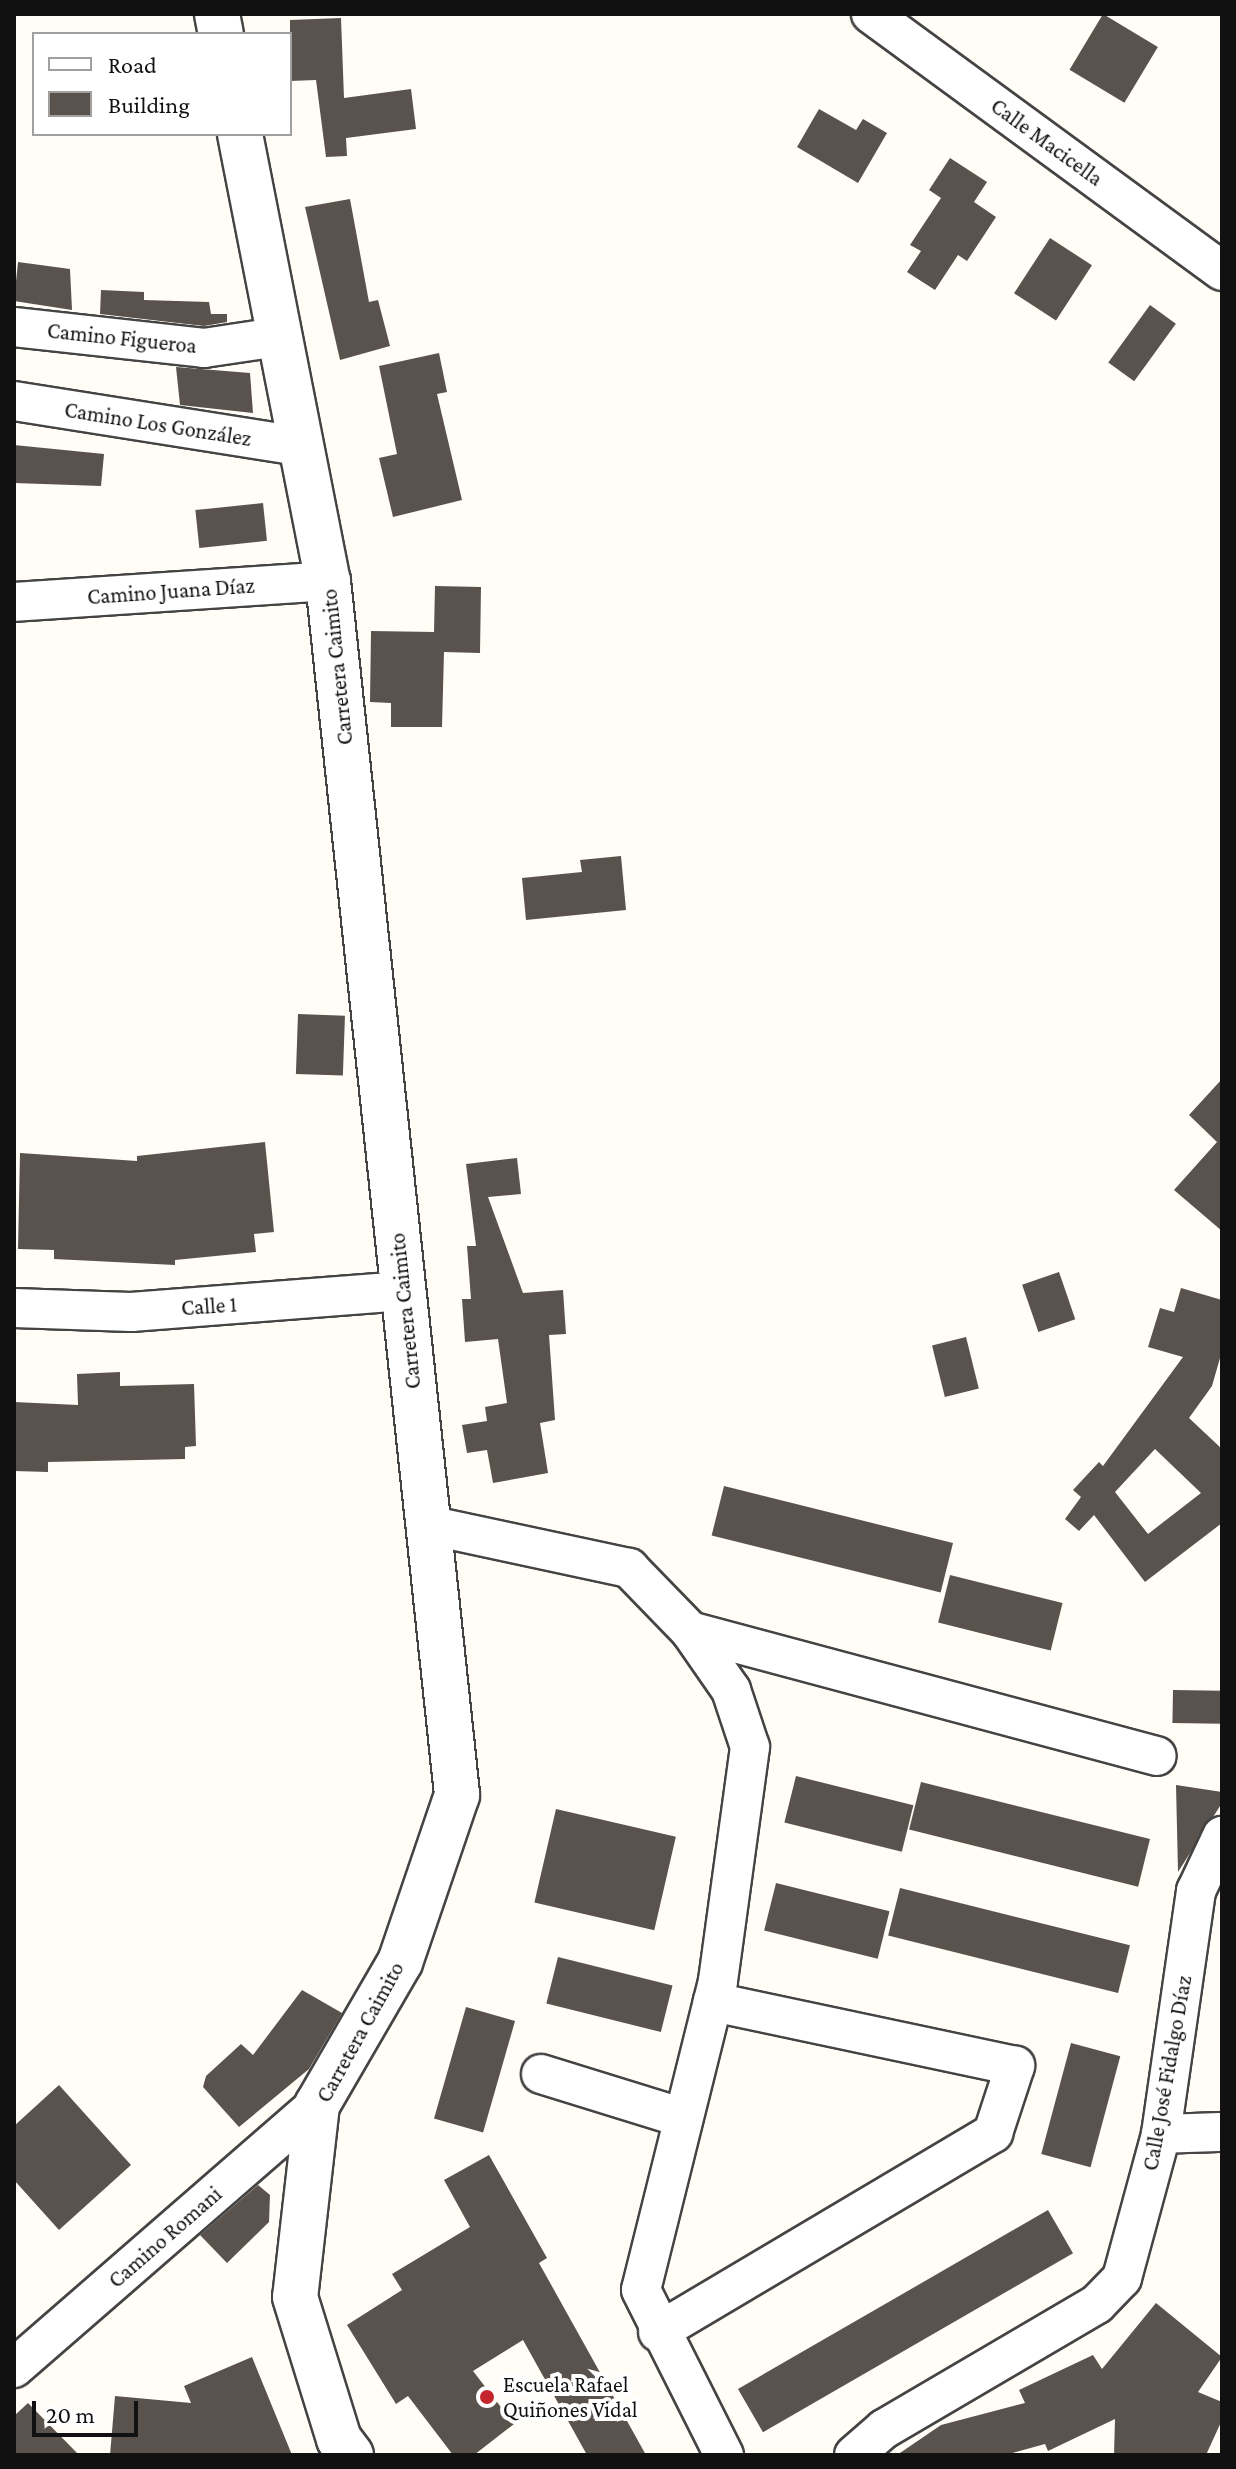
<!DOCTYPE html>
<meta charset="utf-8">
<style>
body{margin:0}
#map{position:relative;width:1236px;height:2469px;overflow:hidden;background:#fffdf5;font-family:"Crimson Pro",serif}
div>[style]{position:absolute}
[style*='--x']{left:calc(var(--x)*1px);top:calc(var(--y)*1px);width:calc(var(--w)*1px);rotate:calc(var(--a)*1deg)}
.building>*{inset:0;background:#5a524d;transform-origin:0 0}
.roads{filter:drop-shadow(2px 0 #444) drop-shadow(-2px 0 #444) drop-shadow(0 2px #444) drop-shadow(0 -2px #444)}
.minor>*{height:38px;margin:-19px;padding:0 19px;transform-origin:19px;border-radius:19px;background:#fff}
.tertiary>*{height:44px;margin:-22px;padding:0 22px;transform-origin:22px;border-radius:22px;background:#fff}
.dots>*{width:22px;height:22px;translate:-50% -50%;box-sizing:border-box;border:4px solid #fff;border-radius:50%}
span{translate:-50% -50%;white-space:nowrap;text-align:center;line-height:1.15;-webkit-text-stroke:8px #fff;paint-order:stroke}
.street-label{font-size:22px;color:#111}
.poi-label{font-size:22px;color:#111}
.left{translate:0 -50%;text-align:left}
.frame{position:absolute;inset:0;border:16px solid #111;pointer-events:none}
.legend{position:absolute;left:32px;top:32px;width:260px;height:104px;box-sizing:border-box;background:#fff;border:2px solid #a0a0a0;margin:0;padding:10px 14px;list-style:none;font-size:24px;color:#111}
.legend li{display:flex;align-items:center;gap:16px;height:40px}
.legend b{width:40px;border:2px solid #a0a0a0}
.scale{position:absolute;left:32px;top:2401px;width:106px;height:36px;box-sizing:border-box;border:4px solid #111;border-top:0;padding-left:10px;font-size:24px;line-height:28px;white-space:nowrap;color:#111;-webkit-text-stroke:6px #fff;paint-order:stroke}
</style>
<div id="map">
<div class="building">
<div style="left:1103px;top:14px;width:64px;height:65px;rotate:31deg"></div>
<div style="clip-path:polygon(341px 18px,344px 98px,411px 89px,416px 129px,346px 138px,347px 156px,326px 157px,316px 80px,290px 81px,290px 20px)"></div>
<div style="clip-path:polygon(819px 109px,856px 130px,863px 119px,887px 133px,858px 183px,797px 147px)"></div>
<div style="clip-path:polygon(950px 158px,987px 182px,974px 202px,996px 217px,967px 261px,958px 255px,935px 290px,907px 272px,921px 251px,910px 245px,941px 198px,929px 190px)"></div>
<div style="clip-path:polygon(350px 199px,369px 302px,378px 300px,390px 346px,340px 360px,305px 207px)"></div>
<div style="left:1050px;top:238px;width:50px;height:66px;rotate:33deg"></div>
<div style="clip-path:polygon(18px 262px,70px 269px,72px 310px,14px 301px)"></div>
<div style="clip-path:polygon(101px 290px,144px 292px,144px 300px,209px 302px,211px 314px,227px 314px,227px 322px,204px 326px,100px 314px)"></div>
<div style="left:1150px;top:305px;width:32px;height:71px;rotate:36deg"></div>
<div style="clip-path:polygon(439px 353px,447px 392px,437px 394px,462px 500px,393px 517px,379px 458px,397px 454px,379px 366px)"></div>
<div style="clip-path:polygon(176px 367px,250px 373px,253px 413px,180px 405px)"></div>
<div style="clip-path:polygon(14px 445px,104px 454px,101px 486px,14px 483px)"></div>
<div style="left:263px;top:503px;width:38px;height:68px;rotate:84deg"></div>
<div style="clip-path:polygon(435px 586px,481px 587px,480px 653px,444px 652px,442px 727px,391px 727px,391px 703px,370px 702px,371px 631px,434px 632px)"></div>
<div style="clip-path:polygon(621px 856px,626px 910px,526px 920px,522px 878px,582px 872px,580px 860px)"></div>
<div style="left:298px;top:1014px;width:47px;height:60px;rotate:2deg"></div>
<div style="clip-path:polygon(1222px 1079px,1222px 1231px,1174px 1190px,1217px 1142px,1189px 1115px)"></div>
<div style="clip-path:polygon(265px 1142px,274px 1232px,254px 1234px,256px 1252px,175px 1260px,175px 1265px,54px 1259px,54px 1250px,18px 1249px,20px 1153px,137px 1161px,137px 1156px)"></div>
<div style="clip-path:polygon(517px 1158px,521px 1194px,488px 1197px,523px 1293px,563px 1290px,566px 1334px,549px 1335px,555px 1420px,540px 1423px,548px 1473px,493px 1483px,487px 1450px,467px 1453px,462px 1425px,487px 1421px,485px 1407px,507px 1403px,498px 1339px,465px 1342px,462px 1299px,471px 1299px,467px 1246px,476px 1246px,466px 1164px)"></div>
<div style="left:1059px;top:1272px;width:50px;height:39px;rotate:71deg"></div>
<div style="clip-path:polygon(evenodd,1181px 1288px,1222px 1300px,1222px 1351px,1212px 1386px,1189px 1418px,1222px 1449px,1222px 1523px,1145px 1582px,1094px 1515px,1079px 1531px,1065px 1519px,1081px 1497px,1073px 1490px,1099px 1462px,1103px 1466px,1183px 1357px,1148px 1347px,1160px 1308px,1174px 1312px,1181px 1288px,1155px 1449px,1201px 1493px,1148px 1534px,1115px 1492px,1155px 1449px)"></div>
<div style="left:966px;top:1337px;width:53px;height:35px;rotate:76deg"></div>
<div style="clip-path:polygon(120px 1372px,120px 1386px,194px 1384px,196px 1446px,185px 1447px,185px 1459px,48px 1462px,48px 1472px,14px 1471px,14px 1402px,78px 1405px,77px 1374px)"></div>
<div style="left:724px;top:1486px;width:236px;height:51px;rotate:14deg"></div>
<div style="left:950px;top:1575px;width:116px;height:49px;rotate:14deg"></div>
<div style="left:1173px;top:1690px;width:49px;height:33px;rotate:1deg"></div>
<div style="left:796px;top:1776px;width:121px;height:48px;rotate:14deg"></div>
<div style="left:921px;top:1782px;width:236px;height:49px;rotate:14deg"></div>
<div style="clip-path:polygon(1176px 1785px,1222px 1792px,1222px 1803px,1178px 1872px)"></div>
<div style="left:556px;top:1809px;width:123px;height:96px;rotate:13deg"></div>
<div style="left:776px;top:1883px;width:117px;height:49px;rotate:14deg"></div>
<div style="left:900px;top:1888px;width:237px;height:49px;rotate:14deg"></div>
<div style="left:558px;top:1957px;width:118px;height:48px;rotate:14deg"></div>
<div style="clip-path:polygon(302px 1990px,342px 2013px,309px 2069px,239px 2127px,203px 2087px,206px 2076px,241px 2044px,253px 2055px)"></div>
<div style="left:466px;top:2007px;width:51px;height:116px;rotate:16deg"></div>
<div style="left:1071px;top:2043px;width:51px;height:115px;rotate:15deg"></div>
<div style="clip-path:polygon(59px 2085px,131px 2165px,59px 2230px,14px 2180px,14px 2126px)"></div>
<div style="clip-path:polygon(489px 2155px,547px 2258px,539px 2263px,646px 2455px,587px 2455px,523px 2340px,473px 2371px,514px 2424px,474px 2455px,453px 2455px,408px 2396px,396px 2404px,347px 2325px,402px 2290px,392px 2274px,470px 2227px,444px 2180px)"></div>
<div style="clip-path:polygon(258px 2185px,270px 2195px,269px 2222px,227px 2263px,200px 2235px)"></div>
<div style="left:1048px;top:2210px;width:50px;height:358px;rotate:60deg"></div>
<div style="clip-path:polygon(1156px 2303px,1222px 2357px,1198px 2392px,1222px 2402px,1222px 2420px,1206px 2455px,1114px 2455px,1115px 2419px,1048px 2451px,1045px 2444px,1005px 2455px,897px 2455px,941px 2425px,1025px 2403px,1019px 2390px,1093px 2355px,1102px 2369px)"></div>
<div style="clip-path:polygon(252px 2357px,292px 2455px,110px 2455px,115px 2396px,191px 2403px,184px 2386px)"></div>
<div style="clip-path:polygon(28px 2403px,79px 2455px,14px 2455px,14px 2416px)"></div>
</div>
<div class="roads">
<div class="minor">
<div style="--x:871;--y:14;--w:435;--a:36.2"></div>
<div style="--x:14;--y:327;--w:191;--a:6.3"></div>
<div style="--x:204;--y:348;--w:75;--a:-8.5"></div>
<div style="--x:14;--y:401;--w:293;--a:9"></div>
<div style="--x:14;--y:602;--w:315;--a:-3.8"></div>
<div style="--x:14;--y:1308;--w:117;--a:2"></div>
<div style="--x:131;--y:1312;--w:273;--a:-4.4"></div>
<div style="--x:428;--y:1525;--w:206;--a:12.1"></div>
<div style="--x:629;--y:1568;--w:88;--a:45.9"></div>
<div style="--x:690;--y:1631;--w:483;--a:15"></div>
<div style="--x:690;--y:1631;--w:72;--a:55.2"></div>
<div style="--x:731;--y:1690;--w:60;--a:71.6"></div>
<div style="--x:750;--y:1747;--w:236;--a:97.8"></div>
<div style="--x:718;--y:1981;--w:318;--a:104"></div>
<div style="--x:641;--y:2290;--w:185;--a:63.3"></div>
<div style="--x:541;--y:2074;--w:149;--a:17.2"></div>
<div style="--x:1161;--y:2134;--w:61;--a:-1.9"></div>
<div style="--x:658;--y:2332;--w:390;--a:-30.7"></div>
<div style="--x:993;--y:2133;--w:71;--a:-71.8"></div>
<div style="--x:1015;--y:2066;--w:309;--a:-168"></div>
<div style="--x:14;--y:2368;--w:401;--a:-41"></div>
<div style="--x:854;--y:2455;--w:40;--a:-41"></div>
<div style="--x:884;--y:2429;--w:247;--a:-30.4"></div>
<div style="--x:1097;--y:2304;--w:36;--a:-46"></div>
<div style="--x:1122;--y:2278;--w:149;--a:-74.8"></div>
<div style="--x:1161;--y:2134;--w:246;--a:-81.8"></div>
<div style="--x:1196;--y:1891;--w:61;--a:-64.7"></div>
</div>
<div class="tertiary">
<div style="--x:217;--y:14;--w:20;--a:79"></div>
<div style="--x:240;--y:134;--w:456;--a:78.9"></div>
<div style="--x:328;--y:581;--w:1221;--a:83.93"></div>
<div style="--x:457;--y:1795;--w:176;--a:108.8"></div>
<div style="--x:400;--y:1962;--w:165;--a:120.1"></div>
<div style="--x:317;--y:2105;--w:193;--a:96.5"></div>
<div style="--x:295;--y:2297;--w:149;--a:72.8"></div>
<div style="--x:339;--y:2439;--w:20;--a:53"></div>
</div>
</div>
<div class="dots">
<div style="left:487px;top:2397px;background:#c4262e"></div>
</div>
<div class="street-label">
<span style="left:1047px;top:142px;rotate:36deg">Calle Macicella</span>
<span style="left:122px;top:338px;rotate:6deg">Camino Figueroa</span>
<span style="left:158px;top:424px;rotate:9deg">Camino Los González</span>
<span style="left:171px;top:591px;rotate:-4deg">Camino Juana Díaz</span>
<span style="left:337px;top:667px;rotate:-96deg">Carretera Caimito</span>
<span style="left:209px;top:1306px;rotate:-4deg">Calle 1</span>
<span style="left:405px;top:1311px;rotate:-96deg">Carretera Caimito</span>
<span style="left:360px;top:2032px;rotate:-61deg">Carretera Caimito</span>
<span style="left:1167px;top:2073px;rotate:-80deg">Calle José Fidalgo Díaz</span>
<span style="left:165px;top:2237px;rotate:-41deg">Camino Romani</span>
</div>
<div class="poi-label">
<span class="left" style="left:503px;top:2397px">Escuela Rafael<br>Quiñones Vidal</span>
</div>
<div class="frame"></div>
<ul class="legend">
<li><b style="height:10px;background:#fff"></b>Road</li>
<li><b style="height:22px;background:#5a524d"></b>Building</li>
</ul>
<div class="scale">20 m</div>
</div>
